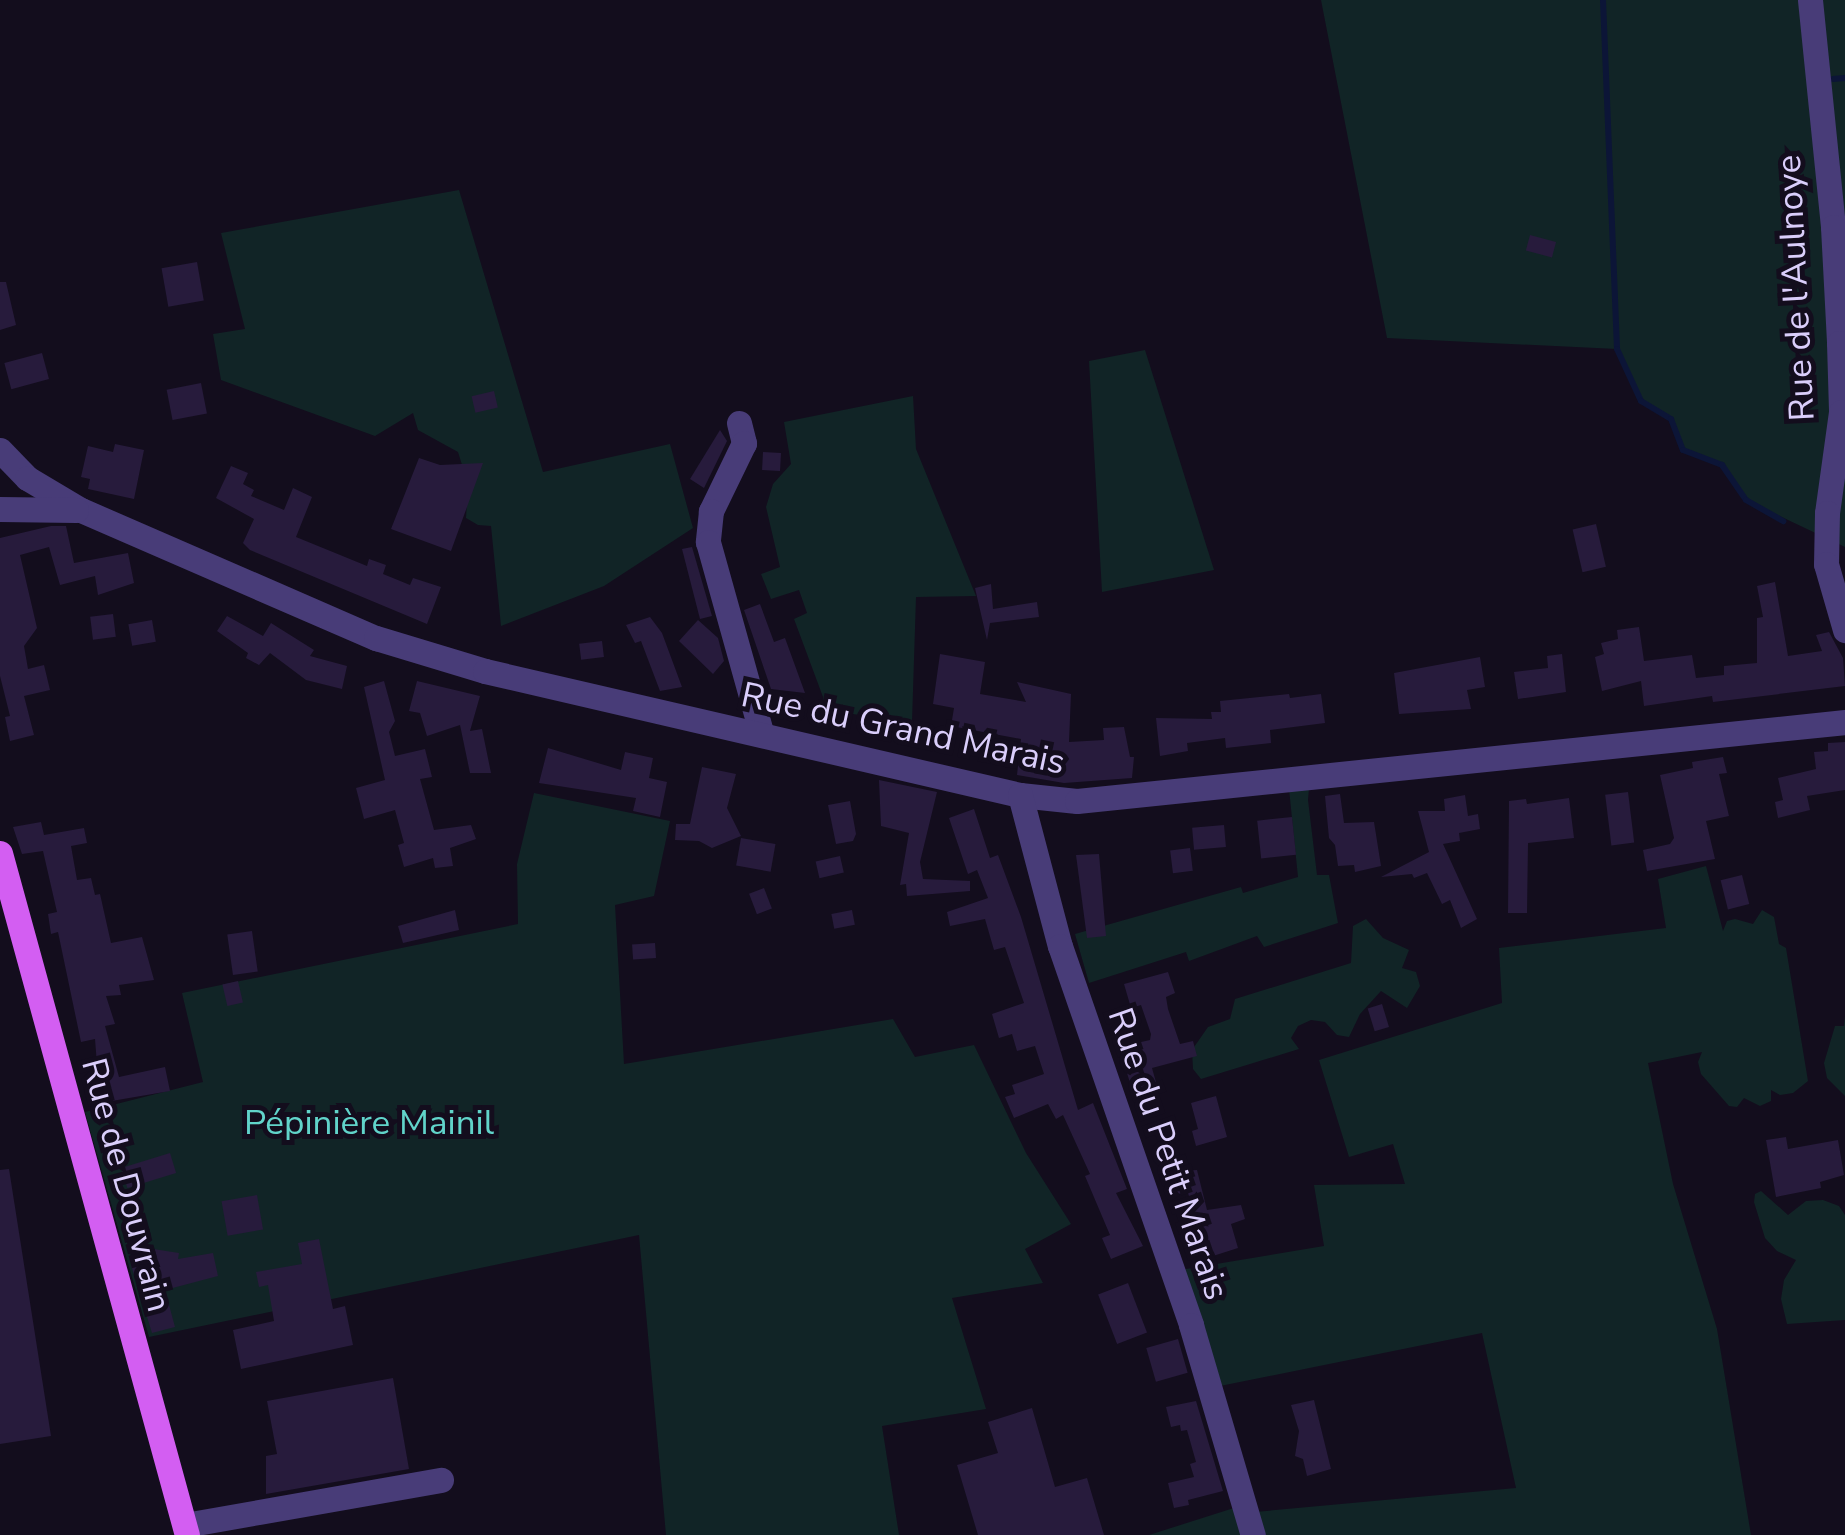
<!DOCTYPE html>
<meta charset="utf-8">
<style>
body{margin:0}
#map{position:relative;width:1845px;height:1535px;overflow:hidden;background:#130d1d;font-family:"Nunito Sans",sans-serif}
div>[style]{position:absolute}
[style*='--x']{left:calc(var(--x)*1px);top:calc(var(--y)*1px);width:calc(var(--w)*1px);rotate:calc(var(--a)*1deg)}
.green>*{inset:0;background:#112426}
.stream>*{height:6px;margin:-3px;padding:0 3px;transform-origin:3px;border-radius:3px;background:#0c1537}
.building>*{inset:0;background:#271b3c;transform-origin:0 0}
.minor>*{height:25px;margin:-12.5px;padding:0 12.5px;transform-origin:12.5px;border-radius:12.5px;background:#483c78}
.major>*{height:25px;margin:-12.5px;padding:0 12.5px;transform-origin:12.5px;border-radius:12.5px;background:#d35ef2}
span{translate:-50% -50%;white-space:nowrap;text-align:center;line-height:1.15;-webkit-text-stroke:10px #130d1d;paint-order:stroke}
.street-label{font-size:35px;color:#dacefb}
.park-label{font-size:35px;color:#61d4ca}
</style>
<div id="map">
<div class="green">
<div style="clip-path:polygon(1321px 0,1845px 0,1845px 547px,1746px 500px,1722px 465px,1683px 450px,1671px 419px,1641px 401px,1617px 349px,1387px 338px)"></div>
<div style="clip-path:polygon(459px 190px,543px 472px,670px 444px,693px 528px,604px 586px,501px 626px,491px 526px,478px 525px,466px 518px,468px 484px,458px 452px,418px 430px,413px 413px,375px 436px,221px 380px,213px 334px,245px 329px,221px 233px)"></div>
<div style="clip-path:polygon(1145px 350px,1214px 570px,1102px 592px,1089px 361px)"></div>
<div style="clip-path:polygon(913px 396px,916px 449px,976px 596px,916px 597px,912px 722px,823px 710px,823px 697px,794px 619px,807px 613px,799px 590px,771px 599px,761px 574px,780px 567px,766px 507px,773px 484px,791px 464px,784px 422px)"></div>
<div style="clip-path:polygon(1310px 777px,1308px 800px,1317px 875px,1329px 875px,1338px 923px,1264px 947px,1257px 936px,1189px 961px,1186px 952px,1089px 983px,1075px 934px,1241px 887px,1243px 893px,1298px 877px,1288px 779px)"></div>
<div style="clip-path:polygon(534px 793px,670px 821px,654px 896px,615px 905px,624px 1064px,893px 1019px,915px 1057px,974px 1045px,1026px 1153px,1071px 1224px,1025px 1249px,1043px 1283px,952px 1298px,986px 1409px,882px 1426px,899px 1535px,666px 1535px,639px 1235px,149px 1337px,85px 1112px,203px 1082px,182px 993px,518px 924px,517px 864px)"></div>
<div style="clip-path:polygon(1706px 866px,1723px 931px,1727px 921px,1735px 919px,1753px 924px,1762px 910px,1774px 917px,1779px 944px,1786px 948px,1808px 1081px,1793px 1093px,1780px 1095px,1771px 1090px,1771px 1101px,1760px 1106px,1744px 1098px,1737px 1107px,1729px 1106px,1701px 1074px,1698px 1062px,1702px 1052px,1648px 1063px,1673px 1184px,1717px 1329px,1751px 1535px,1261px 1535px,1255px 1512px,1516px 1488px,1482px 1333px,1220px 1386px,1180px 1270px,1324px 1246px,1314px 1185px,1405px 1184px,1393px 1144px,1349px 1157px,1319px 1060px,1502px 1003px,1499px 948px,1666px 928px,1658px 879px)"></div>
<div style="clip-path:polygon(1366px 919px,1383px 938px,1409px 950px,1402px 968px,1416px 972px,1420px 986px,1407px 1008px,1381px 991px,1360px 1014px,1349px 1037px,1337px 1035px,1325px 1022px,1311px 1020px,1298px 1026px,1291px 1038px,1299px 1049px,1201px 1079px,1193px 1069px,1192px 1050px,1208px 1027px,1230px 1019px,1235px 999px,1351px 963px,1353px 926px)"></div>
<div style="clip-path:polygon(1845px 1016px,1845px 1096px,1827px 1078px,1824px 1063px,1835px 1026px,1844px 1026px)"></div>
<div style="clip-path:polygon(1761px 1191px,1788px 1215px,1806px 1201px,1823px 1200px,1839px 1206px,1845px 1215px,1845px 1320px,1787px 1324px,1781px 1299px,1784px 1280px,1796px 1260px,1777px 1251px,1765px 1238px,1754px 1202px,1755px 1194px)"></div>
<div style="clip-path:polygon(1237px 1507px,1245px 1535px,1149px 1535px)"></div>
</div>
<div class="stream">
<div style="--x:1603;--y:0;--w:349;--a:87.7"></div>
<div style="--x:1617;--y:349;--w:57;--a:65.2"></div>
<div style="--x:1641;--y:401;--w:35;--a:31"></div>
<div style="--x:1671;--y:419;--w:33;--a:69"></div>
<div style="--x:1683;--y:450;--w:42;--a:21"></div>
<div style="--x:1722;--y:465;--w:42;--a:55.6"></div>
<div style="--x:1746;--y:500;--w:43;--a:29.6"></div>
<div style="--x:1833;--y:79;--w:12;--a:-5"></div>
</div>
<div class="building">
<div style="left:1530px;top:235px;width:27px;height:16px;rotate:15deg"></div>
<div style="left:197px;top:262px;width:39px;height:36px;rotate:80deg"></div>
<div style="clip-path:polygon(0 282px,6px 282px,16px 325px,0 330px)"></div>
<div style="left:42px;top:353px;width:27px;height:39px;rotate:75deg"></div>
<div style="left:201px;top:383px;width:31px;height:35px;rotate:79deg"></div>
<div style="left:494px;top:391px;width:17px;height:23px;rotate:77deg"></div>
<div style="clip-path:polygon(720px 430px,727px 441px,704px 488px,690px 479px)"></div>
<div style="clip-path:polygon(115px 444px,144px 450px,134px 499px,88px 489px,90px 479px,81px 477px,88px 446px,113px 452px)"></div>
<div style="left:763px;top:452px;width:18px;height:18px;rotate:3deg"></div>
<div style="clip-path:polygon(419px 458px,440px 465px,483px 463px,451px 551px,391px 529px)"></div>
<div style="clip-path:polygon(231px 466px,248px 473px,243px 484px,254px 490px,251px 496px,284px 510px,293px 488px,312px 497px,296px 537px,367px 566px,369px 559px,386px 565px,383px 574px,410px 585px,413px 578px,441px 587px,427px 624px,250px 550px,243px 543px,254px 519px,216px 498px)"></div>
<div style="left:1596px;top:524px;width:44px;height:24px;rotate:77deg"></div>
<div style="clip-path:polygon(51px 526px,66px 526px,74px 563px,128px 553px,134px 583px,98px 595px,95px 576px,60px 585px,49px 547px,20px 555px,37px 628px,24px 646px,28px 669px,44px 665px,50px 690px,24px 696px,34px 735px,10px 741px,5px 717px,10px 716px,0 676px,0 538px)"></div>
<div style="clip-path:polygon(692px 547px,712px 616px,700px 619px,682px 549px)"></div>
<div style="clip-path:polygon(1775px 582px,1788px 656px,1822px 651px,1816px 635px,1829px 632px,1843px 658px,1845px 686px,1713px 702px,1712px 696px,1644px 706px,1641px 681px,1602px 691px,1595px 657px,1604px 654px,1601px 643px,1618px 639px,1617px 630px,1639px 627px,1644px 661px,1692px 655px,1696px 678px,1724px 675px,1724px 666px,1757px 663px,1757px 618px,1763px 617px,1757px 586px)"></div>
<div style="clip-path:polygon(991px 584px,993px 609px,1037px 602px,1039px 617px,990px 623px,987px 640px,975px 588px)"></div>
<div style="clip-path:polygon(760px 604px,774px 642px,785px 638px,805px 693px,771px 689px,744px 610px)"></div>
<div style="left:113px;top:614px;width:23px;height:23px;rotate:83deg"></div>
<div style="clip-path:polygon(227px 616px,263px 636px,271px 623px,314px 650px,310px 656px,347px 666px,342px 689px,306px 680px,270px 653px,259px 665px,246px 658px,248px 653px,217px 631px)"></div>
<div style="clip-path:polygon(650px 617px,662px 633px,682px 687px,660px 691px,641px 641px,635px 643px,626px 625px)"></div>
<div style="left:152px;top:620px;width:22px;height:24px;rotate:80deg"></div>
<div style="clip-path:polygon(698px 620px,718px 638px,724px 661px,713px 674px,679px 641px)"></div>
<div style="left:602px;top:641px;width:16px;height:23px;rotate:83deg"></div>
<div style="clip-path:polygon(940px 654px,985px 662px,980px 694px,1026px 702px,1017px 682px,1071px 694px,1069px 742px,1104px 740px,1103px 728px,1124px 727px,1130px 757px,1134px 757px,1132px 778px,1064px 783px,1017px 775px,1021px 739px,951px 726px,954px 708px,933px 704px)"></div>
<div style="clip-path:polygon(1562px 654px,1566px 692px,1518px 699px,1514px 672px,1548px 668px,1547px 656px)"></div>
<div style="clip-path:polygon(1480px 657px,1485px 687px,1467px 690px,1471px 709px,1399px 714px,1394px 673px)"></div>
<div style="clip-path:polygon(384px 681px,395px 721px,389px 732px,395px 756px,425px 749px,432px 777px,420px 779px,434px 830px,471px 825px,476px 839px,450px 848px,453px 866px,435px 868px,433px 858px,404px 867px,398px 845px,404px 843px,395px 810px,364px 819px,356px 788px,385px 780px,364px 687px)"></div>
<div style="clip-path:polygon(417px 681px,480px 696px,470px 731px,482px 729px,491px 773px,470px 773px,460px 725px,427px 736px,420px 713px,409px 711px)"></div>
<div style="clip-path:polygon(1289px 694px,1290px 698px,1321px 694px,1325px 723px,1270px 730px,1271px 743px,1226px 748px,1225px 738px,1187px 743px,1188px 751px,1160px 756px,1156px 718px,1212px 719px,1211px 712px,1221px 712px,1220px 701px)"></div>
<div style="clip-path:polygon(1845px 742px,1845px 790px,1807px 796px,1810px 810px,1778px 818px,1775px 802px,1783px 800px,1778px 778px,1816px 769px,1814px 752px,1828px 751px,1828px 743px)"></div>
<div style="clip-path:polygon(548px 748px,621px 770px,625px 752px,653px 758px,649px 778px,667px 782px,660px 817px,633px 811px,636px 798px,539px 783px)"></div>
<div style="clip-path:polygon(1723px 757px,1727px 773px,1719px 774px,1729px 816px,1706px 821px,1715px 859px,1647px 871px,1643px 850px,1670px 844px,1674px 838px,1660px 775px,1693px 768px,1692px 762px)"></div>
<div style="clip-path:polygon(702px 767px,736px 774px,727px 808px,741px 836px,712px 848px,699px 841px,675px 840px,676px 824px,690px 824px)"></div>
<div style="clip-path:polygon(879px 780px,937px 792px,920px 862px,923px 879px,970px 881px,970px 891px,907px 896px,906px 884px,900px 885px,909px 833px,881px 826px)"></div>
<div style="left:1628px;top:792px;width:51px;height:23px;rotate:83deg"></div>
<div style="clip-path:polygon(1340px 794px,1344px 823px,1374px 822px,1381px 866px,1355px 872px,1354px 865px,1338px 866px,1335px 845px,1329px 838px,1325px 796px)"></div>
<div style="clip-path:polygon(1465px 795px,1468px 816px,1478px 814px,1480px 829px,1459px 833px,1460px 841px,1443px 844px,1477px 919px,1461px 928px,1450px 900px,1442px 904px,1427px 873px,1414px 878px,1412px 874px,1381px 877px,1429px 852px,1418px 811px,1445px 811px,1444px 799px)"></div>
<div style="clip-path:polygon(1569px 798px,1574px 838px,1528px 843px,1527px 913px,1508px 913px,1509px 801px,1526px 799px,1527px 804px)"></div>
<div style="clip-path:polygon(850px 801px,856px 834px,853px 841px,836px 844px,828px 805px)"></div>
<div style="clip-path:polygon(974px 809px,990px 858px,998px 855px,1021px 917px,1078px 1110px,1093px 1103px,1127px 1189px,1116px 1193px,1143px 1246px,1111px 1259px,1102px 1238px,1110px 1235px,1085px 1176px,1090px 1174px,1063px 1115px,1056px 1119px,1048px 1104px,1014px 1118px,1005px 1097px,1015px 1094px,1012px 1085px,1044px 1074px,1035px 1046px,1017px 1051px,1012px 1034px,999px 1038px,992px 1014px,1024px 1003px,1005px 947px,994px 950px,985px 919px,950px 926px,947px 912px,988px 898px,977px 870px,968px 874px,949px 818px)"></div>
<div style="left:1292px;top:817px;width:38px;height:35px;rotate:84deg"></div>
<div style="clip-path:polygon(41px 822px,44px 835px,84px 828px,87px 843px,71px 846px,77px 880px,91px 878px,95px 895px,100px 894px,111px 943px,142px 937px,154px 980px,119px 985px,121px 995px,106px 996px,115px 1024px,105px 1026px,119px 1077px,165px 1067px,170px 1091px,100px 1103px,95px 1039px,81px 1042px,58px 932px,51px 934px,48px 914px,57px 912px,43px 851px,22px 854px,13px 827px)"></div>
<div style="left:1224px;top:825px;width:22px;height:32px;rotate:85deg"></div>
<div style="left:741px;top:838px;width:35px;height:28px;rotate:10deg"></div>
<div style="left:1190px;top:848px;width:23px;height:20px;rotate:83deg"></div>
<div style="clip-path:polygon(1099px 854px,1106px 936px,1087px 938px,1076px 855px)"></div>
<div style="left:840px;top:856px;width:17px;height:25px;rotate:77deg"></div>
<div style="left:1742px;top:875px;width:30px;height:22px;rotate:76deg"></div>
<div style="left:764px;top:888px;width:22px;height:16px;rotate:69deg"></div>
<div style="clip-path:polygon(455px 910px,459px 930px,403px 943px,398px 926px)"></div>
<div style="left:852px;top:910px;width:15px;height:21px;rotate:79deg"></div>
<div style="left:252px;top:931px;width:41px;height:25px;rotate:82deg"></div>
<div style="left:655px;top:943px;width:15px;height:23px;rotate:86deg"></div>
<div style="clip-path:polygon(1168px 972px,1175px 993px,1166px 997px,1168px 1009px,1180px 1044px,1193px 1041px,1197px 1056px,1152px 1068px,1159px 1093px,1143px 1098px,1139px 1084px,1131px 1086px,1119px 1047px,1150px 1040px,1151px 1034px,1141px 1005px,1131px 1008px,1124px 984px)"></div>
<div style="left:238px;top:981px;width:22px;height:16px;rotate:77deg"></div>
<div style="left:1382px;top:1004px;width:24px;height:15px;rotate:73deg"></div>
<div style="clip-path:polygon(1216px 1096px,1227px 1137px,1196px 1146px,1192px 1131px,1198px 1129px,1191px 1103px)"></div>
<div style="clip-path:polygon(1786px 1137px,1788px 1149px,1838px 1140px,1844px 1175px,1820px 1182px,1821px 1188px,1776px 1197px,1766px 1140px)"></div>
<div style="left:170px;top:1153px;width:21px;height:51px;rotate:73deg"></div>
<div style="clip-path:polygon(9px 1169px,51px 1436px,0 1444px,0 1170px)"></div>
<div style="clip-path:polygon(1197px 1170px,1207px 1210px,1241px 1205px,1245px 1219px,1231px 1224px,1238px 1248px,1213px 1256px,1205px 1232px,1200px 1233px,1188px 1193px,1172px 1194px,1165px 1172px)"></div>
<div style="left:257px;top:1195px;width:35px;height:36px;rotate:80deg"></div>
<div style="clip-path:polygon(319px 1239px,333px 1309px,345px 1306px,353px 1345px,241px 1369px,233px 1330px,274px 1321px,268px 1285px,259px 1287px,256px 1272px,302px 1264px,298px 1243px)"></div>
<div style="clip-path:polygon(134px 1246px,179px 1253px,178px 1259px,213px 1253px,218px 1276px,165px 1290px,175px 1327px,152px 1333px,131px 1265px)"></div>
<div style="left:1128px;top:1283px;width:53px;height:32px;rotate:69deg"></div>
<div style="left:1178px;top:1339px;width:35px;height:33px;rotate:74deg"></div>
<div style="clip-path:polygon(393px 1378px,409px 1469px,266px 1494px,266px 1456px,277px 1454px,267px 1401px)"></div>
<div style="clip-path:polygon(1314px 1400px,1331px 1469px,1307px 1476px,1303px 1459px,1295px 1456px,1299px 1431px,1291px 1405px)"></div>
<div style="clip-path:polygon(1196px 1401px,1223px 1491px,1188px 1500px,1189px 1505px,1174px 1508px,1168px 1483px,1194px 1477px,1190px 1464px,1196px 1462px,1187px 1430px,1181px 1431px,1180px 1425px,1171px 1427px,1166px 1407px)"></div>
<div style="clip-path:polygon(1032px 1408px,1055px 1487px,1087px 1478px,1104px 1535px,978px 1535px,957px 1465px,998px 1453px,988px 1422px)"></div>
</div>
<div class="minor">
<div style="--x:1810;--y:0;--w:228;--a:84.2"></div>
<div style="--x:1833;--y:227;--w:116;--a:87"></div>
<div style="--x:1839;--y:343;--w:69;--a:88.3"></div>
<div style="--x:1841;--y:412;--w:102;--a:97.9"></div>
<div style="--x:1827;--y:513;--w:51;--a:91.1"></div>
<div style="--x:1826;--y:564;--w:69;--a:73.9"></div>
<div style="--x:739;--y:423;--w:21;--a:76"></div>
<div style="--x:744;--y:443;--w:76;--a:115.9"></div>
<div style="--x:711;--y:511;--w:31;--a:96"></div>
<div style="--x:708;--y:542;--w:200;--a:74.4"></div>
<div style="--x:0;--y:450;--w:39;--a:46"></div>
<div style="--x:27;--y:478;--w:63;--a:30.7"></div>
<div style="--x:81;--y:510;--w:322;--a:23.5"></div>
<div style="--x:376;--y:638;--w:114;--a:16.8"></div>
<div style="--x:485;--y:671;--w:549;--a:13.05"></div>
<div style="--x:1020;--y:795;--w:57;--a:6"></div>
<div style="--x:1077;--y:801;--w:772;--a:-5.87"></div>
<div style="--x:0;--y:509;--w:76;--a:0.8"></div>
<div style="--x:1020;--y:795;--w:156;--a:75.2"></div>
<div style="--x:1060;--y:946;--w:401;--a:70.9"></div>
<div style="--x:1191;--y:1325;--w:219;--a:73.6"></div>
<div style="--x:185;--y:1525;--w:260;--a:-10"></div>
</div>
<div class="major">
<div style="--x:0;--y:853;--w:707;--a:74.67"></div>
</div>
<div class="street-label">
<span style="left:1796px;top:288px;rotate:-93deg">Rue de l'Aulnoye</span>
<span style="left:903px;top:729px;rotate:12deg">Rue du Grand Marais</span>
<span style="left:1168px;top:1154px;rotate:71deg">Rue du Petit Marais</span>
<span style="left:126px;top:1185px;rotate:75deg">Rue de Douvrain</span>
</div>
<div class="park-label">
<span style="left:369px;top:1123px">Pépinière Mainil</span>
</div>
</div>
